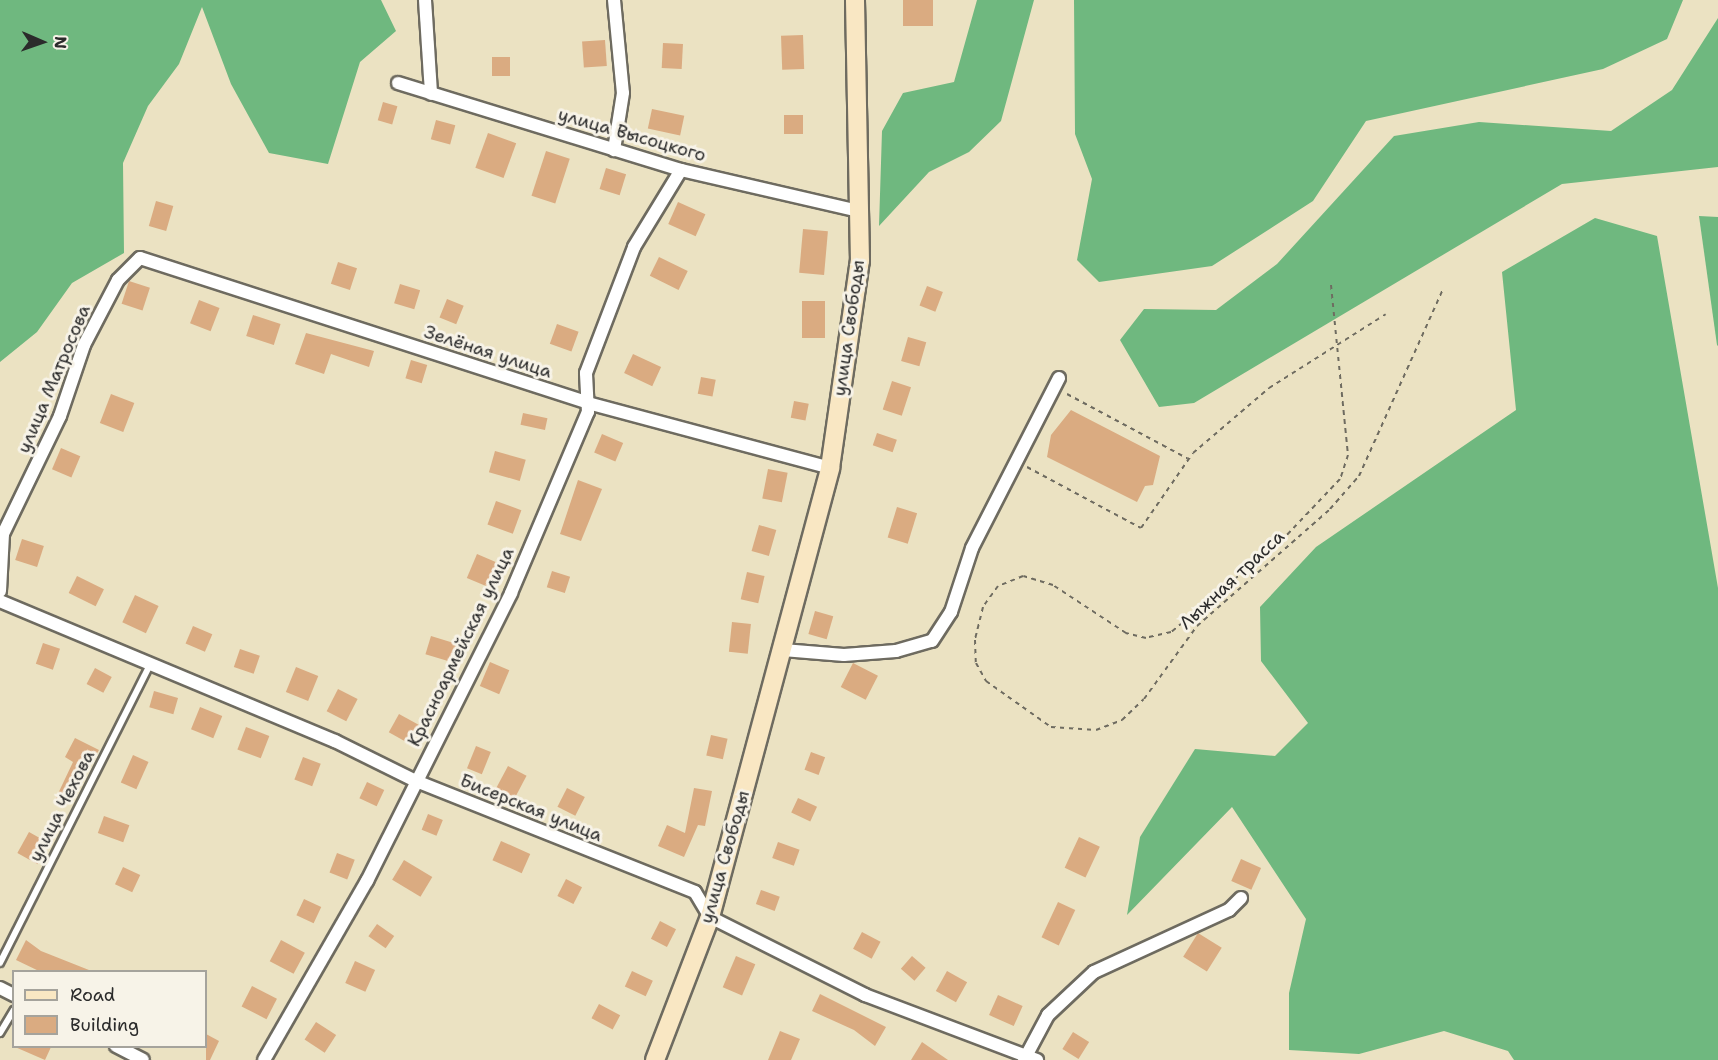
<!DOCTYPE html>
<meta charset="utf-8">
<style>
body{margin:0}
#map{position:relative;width:1718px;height:1060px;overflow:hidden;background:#ebe2c2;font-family:"Shantell Sans",sans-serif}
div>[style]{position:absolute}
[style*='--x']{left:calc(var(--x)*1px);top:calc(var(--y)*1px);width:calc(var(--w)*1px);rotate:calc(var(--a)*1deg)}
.forest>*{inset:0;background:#6fb87f}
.building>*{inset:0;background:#daab81;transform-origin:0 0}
.path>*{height:2px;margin-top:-1px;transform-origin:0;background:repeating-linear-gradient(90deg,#6e6b60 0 4.5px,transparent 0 9px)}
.roads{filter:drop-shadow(2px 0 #6e6b60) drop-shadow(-2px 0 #6e6b60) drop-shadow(0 2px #6e6b60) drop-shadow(0 -2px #6e6b60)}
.lane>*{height:6px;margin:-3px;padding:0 3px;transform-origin:3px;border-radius:3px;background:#fff}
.street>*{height:12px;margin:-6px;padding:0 6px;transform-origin:6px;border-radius:6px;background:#fff}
.secondary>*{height:18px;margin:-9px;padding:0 9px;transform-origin:9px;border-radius:9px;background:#f9e7c3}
span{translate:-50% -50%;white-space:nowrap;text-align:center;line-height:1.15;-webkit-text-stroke:6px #f7f3e8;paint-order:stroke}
.street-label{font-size:18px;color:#2b2b2b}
.legend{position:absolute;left:12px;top:970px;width:195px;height:78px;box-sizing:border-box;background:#f7f3e8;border:2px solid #a5a39c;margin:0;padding:8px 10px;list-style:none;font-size:18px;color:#2b2b2b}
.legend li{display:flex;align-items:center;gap:12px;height:30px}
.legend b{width:30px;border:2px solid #a5a39c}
.north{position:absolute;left:12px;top:12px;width:60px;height:60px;-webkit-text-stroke:4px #f7f3e8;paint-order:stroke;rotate:92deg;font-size:16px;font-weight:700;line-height:24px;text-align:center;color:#2b2b2b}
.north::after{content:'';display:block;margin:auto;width:21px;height:27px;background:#2b2b2b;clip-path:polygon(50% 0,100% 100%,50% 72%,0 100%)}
</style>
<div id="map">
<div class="forest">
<div style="clip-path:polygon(0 0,381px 0,396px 31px,360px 62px,328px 164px,269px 153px,231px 84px,202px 7px,179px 64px,148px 106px,123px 163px,124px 253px,72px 283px,37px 332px,0 362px)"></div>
<div style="clip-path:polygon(977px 0,1034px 0,1001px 121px,969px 152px,929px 172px,879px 226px,882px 131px,903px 93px,954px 82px)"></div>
<div style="clip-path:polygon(1074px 0,1683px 0,1667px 39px,1603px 69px,1366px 121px,1313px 201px,1212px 266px,1099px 282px,1077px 260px,1092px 179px,1075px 134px)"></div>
<div style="clip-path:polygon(1718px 18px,1718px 167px,1562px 184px,1194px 403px,1159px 407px,1120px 340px,1144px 309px,1216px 310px,1277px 264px,1394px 136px,1479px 122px,1611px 131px,1672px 90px)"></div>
<div style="clip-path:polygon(1699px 216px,1718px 217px,1718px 346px,1717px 345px)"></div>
<div style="clip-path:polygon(1595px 218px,1657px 236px,1718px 588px,1718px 1060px,1514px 1060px,1508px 1051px,1444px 1031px,1359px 1054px,1289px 1050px,1289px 993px,1306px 919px,1232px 807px,1127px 915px,1140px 837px,1195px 749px,1275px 756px,1308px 723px,1261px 661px,1260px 607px,1316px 547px,1516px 410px,1502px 272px)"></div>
</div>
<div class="building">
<div style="left:903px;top:0;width:30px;height:26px"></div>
<div style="left:803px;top:35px;width:34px;height:22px;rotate:88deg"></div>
<div style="left:605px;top:40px;width:26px;height:23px;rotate:86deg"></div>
<div style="left:663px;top:43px;width:20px;height:25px;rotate:3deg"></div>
<div style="left:492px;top:57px;width:18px;height:19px"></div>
<div style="left:383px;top:102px;width:15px;height:19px;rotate:16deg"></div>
<div style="left:652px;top:109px;width:33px;height:20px;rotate:12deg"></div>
<div style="left:784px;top:115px;width:19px;height:19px"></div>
<div style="left:436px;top:120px;width:20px;height:20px;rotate:15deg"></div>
<div style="left:488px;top:133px;width:30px;height:37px;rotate:20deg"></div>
<div style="left:546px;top:151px;width:25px;height:47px;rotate:18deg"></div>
<div style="left:606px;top:168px;width:21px;height:22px;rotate:17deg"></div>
<div style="left:156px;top:201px;width:18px;height:26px;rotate:16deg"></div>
<div style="left:678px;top:202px;width:30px;height:24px;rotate:24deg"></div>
<div style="left:803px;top:229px;width:25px;height:44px;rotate:5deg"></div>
<div style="left:659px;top:257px;width:32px;height:21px;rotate:26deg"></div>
<div style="left:338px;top:262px;width:20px;height:23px;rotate:18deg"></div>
<div style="left:129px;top:281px;width:22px;height:24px;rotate:18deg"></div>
<div style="left:400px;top:284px;width:21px;height:20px;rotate:17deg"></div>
<div style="left:927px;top:286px;width:17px;height:21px;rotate:21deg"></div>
<div style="left:447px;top:299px;width:18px;height:20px;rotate:22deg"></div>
<div style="left:199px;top:300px;width:22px;height:25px;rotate:21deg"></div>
<div style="left:802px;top:301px;width:23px;height:37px"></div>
<div style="left:253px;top:315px;width:29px;height:22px;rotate:18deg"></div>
<div style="left:557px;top:324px;width:23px;height:21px;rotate:20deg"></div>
<div style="clip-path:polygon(306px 333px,374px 351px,369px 367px,331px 354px,324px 374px,295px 364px)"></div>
<div style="left:908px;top:337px;width:19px;height:25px;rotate:16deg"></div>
<div style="left:633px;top:354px;width:31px;height:21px;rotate:25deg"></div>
<div style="left:411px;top:360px;width:17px;height:19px;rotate:17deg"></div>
<div style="left:701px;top:377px;width:15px;height:17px;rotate:11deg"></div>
<div style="left:892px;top:381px;width:20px;height:30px;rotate:18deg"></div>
<div style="left:111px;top:394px;width:25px;height:31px;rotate:21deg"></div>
<div style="left:794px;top:401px;width:15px;height:17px;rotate:11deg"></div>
<div style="clip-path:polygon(1071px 410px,1160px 456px,1153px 485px,1145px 486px,1137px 502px,1047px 457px,1051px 435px)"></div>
<div style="left:523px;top:413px;width:25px;height:12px;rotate:12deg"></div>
<div style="left:877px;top:433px;width:21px;height:13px;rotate:19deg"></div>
<div style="left:602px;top:434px;width:23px;height:20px;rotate:23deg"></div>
<div style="left:61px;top:448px;width:21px;height:23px;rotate:23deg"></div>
<div style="left:495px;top:451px;width:32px;height:22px;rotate:16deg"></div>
<div style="left:768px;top:469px;width:20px;height:30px;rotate:11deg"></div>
<div style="clip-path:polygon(578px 480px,602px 489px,581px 541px,560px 534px)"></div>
<div style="left:496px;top:501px;width:27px;height:25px;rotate:20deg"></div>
<div style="left:897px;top:507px;width:21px;height:32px;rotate:17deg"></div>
<div style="left:759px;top:525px;width:18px;height:27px;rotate:16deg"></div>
<div style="left:22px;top:539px;width:23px;height:22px;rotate:18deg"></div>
<div style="left:477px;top:554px;width:26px;height:26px;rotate:23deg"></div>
<div style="left:552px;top:571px;width:19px;height:17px;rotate:18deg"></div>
<div style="left:747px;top:572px;width:18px;height:28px;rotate:13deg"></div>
<div style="left:77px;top:576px;width:30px;height:19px;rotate:26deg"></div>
<div style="left:135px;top:595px;width:26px;height:30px;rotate:25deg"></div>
<div style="left:815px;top:611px;width:19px;height:24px;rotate:16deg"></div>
<div style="left:732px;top:622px;width:19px;height:30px;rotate:6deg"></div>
<div style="left:193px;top:626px;width:21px;height:19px;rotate:23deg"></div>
<div style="left:431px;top:636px;width:34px;height:19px;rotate:17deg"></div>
<div style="left:43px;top:643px;width:18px;height:22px;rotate:19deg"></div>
<div style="left:240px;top:649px;width:21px;height:19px;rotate:19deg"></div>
<div style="left:490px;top:662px;width:21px;height:26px;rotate:23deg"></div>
<div style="left:853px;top:663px;width:28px;height:27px;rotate:27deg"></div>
<div style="left:296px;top:667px;width:24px;height:27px;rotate:22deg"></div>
<div style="left:95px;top:668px;width:19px;height:18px;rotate:28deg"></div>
<div style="left:338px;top:689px;width:22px;height:25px;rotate:27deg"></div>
<div style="left:154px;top:691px;width:25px;height:17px;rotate:16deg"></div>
<div style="left:200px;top:707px;width:24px;height:24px;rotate:22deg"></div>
<div style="left:399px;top:714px;width:25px;height:21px;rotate:29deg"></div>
<div style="left:246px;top:727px;width:25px;height:24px;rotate:21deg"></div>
<div style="left:711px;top:735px;width:17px;height:21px;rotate:13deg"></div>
<div style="clip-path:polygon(75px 738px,99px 750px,67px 805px,55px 800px,73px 762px,65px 757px)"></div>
<div style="left:476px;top:746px;width:16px;height:24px;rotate:22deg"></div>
<div style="left:811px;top:752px;width:15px;height:19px;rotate:20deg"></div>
<div style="left:133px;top:755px;width:17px;height:30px;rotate:24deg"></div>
<div style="left:303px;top:757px;width:19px;height:24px;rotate:21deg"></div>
<div style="left:508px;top:766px;width:21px;height:25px;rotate:28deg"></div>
<div style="left:367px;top:782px;width:19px;height:18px;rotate:25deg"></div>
<div style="left:567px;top:788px;width:20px;height:21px;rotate:27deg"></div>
<div style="clip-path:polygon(694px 788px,712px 791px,705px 826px,698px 825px,684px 857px,658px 846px,667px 825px,685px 833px)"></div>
<div style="left:798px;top:798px;width:21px;height:16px;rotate:25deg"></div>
<div style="left:428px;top:814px;width:16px;height:17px;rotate:22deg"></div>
<div style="left:104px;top:816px;width:27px;height:18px;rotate:20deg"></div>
<div style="left:29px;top:832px;width:23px;height:24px;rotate:29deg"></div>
<div style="left:1079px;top:837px;width:23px;height:34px;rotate:25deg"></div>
<div style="left:501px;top:841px;width:32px;height:21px;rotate:24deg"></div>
<div style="left:778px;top:842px;width:23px;height:17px;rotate:20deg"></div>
<div style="left:337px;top:853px;width:19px;height:21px;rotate:21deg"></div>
<div style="left:1241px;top:859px;width:22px;height:24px;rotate:24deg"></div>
<div style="left:404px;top:860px;width:33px;height:23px;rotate:31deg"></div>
<div style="left:123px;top:867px;width:19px;height:19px;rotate:25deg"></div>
<div style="left:566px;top:879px;width:18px;height:19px;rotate:27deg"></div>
<div style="left:761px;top:890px;width:20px;height:15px;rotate:20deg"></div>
<div style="left:304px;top:899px;width:19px;height:18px;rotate:25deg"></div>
<div style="left:1058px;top:902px;width:19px;height:39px;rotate:25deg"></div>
<div style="left:660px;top:921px;width:18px;height:20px;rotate:27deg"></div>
<div style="left:377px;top:924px;width:21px;height:15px;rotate:35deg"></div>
<div style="left:862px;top:932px;width:21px;height:19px;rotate:28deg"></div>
<div style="left:1198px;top:933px;width:28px;height:28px;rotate:32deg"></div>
<div style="clip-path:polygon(26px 940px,41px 951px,94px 972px,41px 972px,16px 960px)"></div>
<div style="left:281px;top:940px;width:27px;height:24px;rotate:28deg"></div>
<div style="left:736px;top:956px;width:21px;height:34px;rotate:23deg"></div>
<div style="left:912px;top:956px;width:18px;height:17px;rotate:41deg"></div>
<div style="left:355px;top:961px;width:22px;height:24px;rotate:24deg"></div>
<div style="left:632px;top:971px;width:23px;height:17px;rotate:25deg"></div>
<div style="left:947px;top:971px;width:23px;height:23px;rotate:29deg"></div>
<div style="left:252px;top:986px;width:28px;height:23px;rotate:27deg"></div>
<div style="clip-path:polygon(820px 994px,886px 1027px,875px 1046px,854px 1030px,812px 1011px)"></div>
<div style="left:998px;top:995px;width:27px;height:22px;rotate:24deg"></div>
<div style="left:599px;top:1004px;width:24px;height:16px;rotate:28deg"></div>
<div style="left:316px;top:1022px;width:24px;height:21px;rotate:33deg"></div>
<div style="clip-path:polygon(780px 1031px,800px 1039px,791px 1060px,768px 1060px)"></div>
<div style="left:1073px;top:1032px;width:19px;height:20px;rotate:32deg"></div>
<div style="clip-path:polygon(206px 1034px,219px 1041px,210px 1060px,206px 1060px)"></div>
<div style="clip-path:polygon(922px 1042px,948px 1060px,911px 1060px)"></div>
<div style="clip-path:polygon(15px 1047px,51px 1047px,45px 1060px)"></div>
</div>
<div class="path">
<div style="--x:1331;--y:285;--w:171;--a:84.3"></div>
<div style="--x:1348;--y:455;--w:25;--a:108"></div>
<div style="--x:1340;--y:479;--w:79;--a:133.5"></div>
<div style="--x:1286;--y:536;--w:150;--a:140.1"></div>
<div style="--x:1171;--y:632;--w:26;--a:167"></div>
<div style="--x:1146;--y:638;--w:21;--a:-166"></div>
<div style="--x:1126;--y:633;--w:87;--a:-146.7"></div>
<div style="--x:1053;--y:585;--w:31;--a:-163"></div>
<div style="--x:1023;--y:576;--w:27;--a:158"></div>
<div style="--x:998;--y:586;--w:26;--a:126"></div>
<div style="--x:983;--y:607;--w:34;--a:104"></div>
<div style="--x:975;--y:640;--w:23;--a:88"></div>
<div style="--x:976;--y:663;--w:21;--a:61"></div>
<div style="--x:986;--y:681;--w:80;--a:35.3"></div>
<div style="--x:1051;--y:727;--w:45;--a:3.8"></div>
<div style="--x:1096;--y:730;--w:28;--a:-21"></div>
<div style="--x:1122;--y:720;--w:30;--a:-44"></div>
<div style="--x:1144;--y:699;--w:90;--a:-54"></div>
<div style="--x:1197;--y:626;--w:177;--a:-41.3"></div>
<div style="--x:1330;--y:509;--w:44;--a:-48.7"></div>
<div style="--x:1359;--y:476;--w:203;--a:-65.8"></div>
<div style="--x:1067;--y:394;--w:137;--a:28.2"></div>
<div style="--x:1027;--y:467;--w:129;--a:28.2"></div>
<div style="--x:1141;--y:528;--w:91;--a:-55.3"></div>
<div style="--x:1193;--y:453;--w:100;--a:-40.5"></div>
<div style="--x:1269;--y:388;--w:138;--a:-32.3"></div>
</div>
<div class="roads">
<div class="lane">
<div style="--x:0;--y:963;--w:336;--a:-63.3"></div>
<div style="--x:0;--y:1033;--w:27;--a:-59"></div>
</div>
<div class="street">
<div style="--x:425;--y:0;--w:94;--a:86.3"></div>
<div style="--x:614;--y:0;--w:93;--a:84.5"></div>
<div style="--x:623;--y:93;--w:58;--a:99"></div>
<div style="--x:398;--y:83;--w:296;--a:17.1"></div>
<div style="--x:681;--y:170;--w:183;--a:13"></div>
<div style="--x:0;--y:591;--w:57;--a:-87"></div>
<div style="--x:3;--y:534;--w:131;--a:-64.2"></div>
<div style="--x:60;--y:416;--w:75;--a:-71.3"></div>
<div style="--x:84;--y:345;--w:73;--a:-62.4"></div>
<div style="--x:118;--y:280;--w:31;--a:-45"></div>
<div style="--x:140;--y:258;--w:471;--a:17.9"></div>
<div style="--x:588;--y:403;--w:251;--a:15"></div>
<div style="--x:0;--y:601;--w:363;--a:22.7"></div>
<div style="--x:335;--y:741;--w:90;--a:26.3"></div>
<div style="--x:416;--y:781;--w:300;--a:21.7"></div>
<div style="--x:695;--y:892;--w:29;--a:59"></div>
<div style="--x:710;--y:917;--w:174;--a:26.7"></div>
<div style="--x:865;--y:995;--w:184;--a:20.7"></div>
<div style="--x:783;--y:650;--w:61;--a:4.7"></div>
<div style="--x:844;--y:655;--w:52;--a:-4.4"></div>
<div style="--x:896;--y:651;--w:37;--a:-16"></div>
<div style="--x:932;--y:641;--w:35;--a:-57"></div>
<div style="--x:951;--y:612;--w:67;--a:-71.8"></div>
<div style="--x:972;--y:548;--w:191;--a:-62.9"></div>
<div style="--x:0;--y:988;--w:16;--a:27"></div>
<div style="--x:116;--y:1046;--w:30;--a:27"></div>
<div style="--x:264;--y:1060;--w:207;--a:-60.1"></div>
<div style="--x:367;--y:881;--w:322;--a:-63.4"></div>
<div style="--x:511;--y:593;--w:197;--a:-67"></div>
<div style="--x:588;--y:412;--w:39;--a:-93"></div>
<div style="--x:586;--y:373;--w:135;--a:-69.1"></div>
<div style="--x:634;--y:247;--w:90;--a:-58.6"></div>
<div style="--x:1024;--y:1060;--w:51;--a:-61.9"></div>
<div style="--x:1048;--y:1015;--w:63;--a:-43.1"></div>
<div style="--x:1094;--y:972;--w:149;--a:-24.7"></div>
<div style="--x:1229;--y:910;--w:17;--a:-45"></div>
</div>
<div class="secondary">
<div style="--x:655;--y:1060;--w:153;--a:-69"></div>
<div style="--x:710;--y:917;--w:465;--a:-75"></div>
<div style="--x:830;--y:468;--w:209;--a:-81.8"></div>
<div style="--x:860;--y:261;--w:261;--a:-91.1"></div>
</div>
</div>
<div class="street-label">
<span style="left:632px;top:135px;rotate:16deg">улица Высоцкого</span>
<span style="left:849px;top:328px;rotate:-82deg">улица Свободы</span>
<span style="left:488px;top:352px;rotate:18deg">Зелёная улица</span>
<span style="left:54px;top:379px;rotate:-67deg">улица Матросова</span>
<span style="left:1232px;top:580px;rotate:-43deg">Лыжная трасса</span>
<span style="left:461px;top:647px;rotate:-64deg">Красноармейская улица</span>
<span style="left:62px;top:806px;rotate:-63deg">улица Чехова</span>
<span style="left:531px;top:808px;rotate:22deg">Бисерская улица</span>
<span style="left:725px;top:857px;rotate:-74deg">улица Свободы</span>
</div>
<ul class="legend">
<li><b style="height:8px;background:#f9e7c3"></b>Road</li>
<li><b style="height:16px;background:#daab81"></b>Building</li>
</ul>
<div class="north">N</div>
</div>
